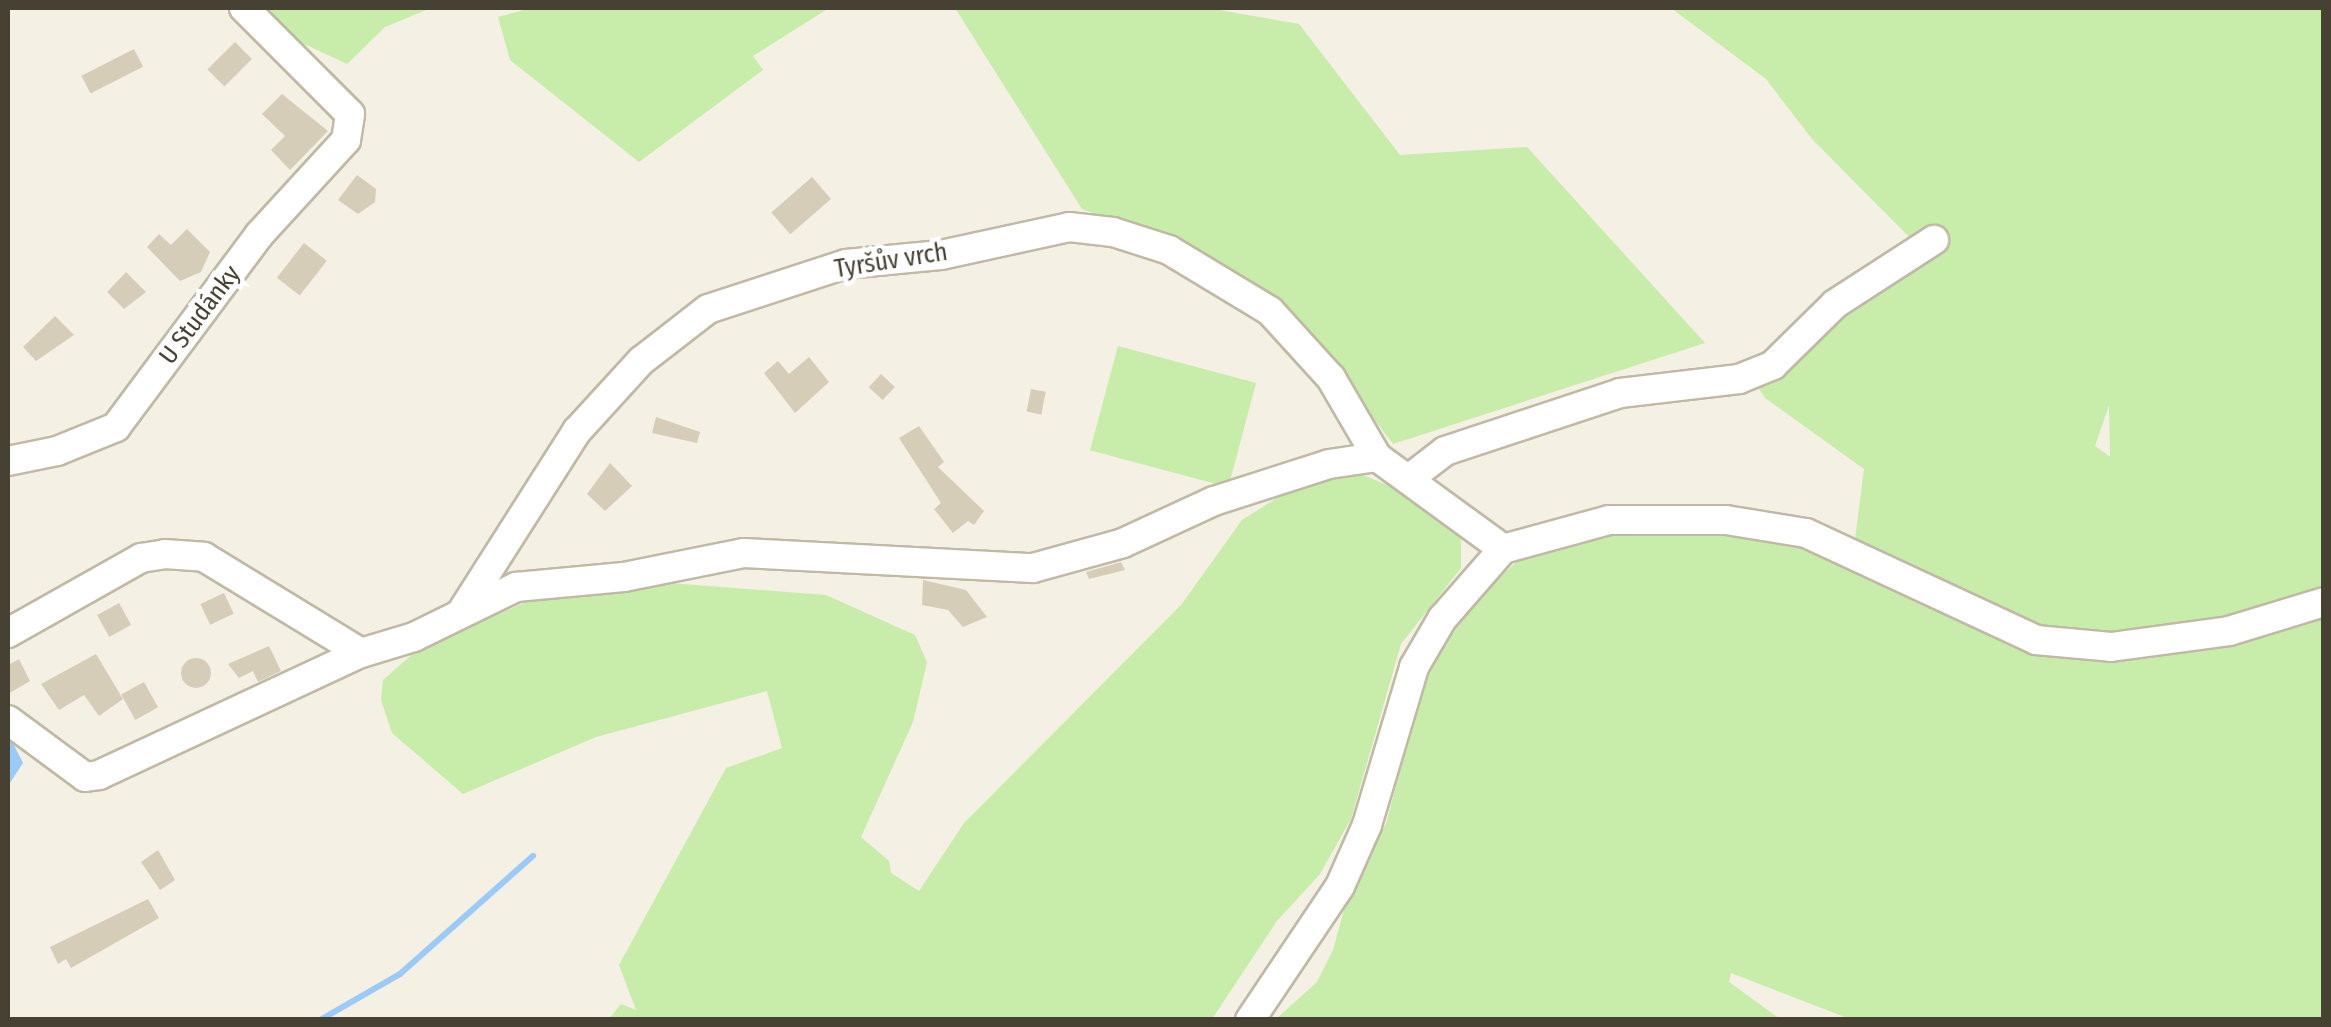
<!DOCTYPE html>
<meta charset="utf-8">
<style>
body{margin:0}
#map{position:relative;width:2331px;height:1027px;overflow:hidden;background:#f4f0e4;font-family:"Fira Sans Condensed",sans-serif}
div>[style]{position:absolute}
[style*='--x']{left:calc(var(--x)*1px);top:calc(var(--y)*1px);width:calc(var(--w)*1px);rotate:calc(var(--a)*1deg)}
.green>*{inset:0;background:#c8eca9;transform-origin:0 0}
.water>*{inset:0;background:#9bcaf6}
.stream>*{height:6px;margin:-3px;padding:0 3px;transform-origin:3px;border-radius:3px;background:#9bcaf6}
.building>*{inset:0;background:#d6cdb9;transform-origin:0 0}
.round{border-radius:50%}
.roads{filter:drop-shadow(2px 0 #c0b9a6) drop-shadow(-2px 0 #c0b9a6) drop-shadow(0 2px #c0b9a6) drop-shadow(0 -2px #c0b9a6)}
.minor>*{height:28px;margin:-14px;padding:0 14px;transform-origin:14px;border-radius:14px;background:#fff}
span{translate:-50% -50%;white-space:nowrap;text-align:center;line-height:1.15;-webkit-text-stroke:9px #fff;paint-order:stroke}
.street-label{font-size:25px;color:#474134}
.frame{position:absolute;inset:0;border:10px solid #474134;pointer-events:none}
</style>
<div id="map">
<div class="green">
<div style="clip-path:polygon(268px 8px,431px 8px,385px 27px,347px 64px,296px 40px)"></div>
<div style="clip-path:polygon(532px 8px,829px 8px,753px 56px,763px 70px,639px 162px,510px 60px,498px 17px)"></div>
<div style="clip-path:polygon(955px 8px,1208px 8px,1299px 24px,1400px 155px,1527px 147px,1705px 343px,1393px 444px,1304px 327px,1252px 283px,1172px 242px,1082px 209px)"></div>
<div style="clip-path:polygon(evenodd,1671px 8px,2323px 8px,2323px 1019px,1850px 1019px,1731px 973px,1729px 982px,1780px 1019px,1275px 1020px,1317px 982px,1333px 950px,1353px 877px,1386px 824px,1427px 667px,1488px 587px,1519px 560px,1634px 527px,1789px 537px,1852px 563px,1864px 469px,1765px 398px,1756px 384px,1850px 307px,1928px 256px,1812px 139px,1766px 79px,1671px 8px,2109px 405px,2110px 456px,2109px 456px,2095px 446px,2109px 405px)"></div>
<div style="left:1118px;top:346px;width:143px;height:108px;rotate:15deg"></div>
<div style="clip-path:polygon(1354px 471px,1410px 495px,1461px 533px,1461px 568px,1401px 644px,1351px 819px,1320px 874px,1277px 921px,1212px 1019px,609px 1019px,621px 1004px,636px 1010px,619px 965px,726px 768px,782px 748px,767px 691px,596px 737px,463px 794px,392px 733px,381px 700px,383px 680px,416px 651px,537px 597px,670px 583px,826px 595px,915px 635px,927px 662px,913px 722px,861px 837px,889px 861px,891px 873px,919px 891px,964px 823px,1181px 605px,1242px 520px,1280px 496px)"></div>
</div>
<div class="water">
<div style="clip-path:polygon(8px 733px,23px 763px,8px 786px)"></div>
</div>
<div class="stream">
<div style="--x:320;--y:1020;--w:92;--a:-29.9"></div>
<div style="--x:400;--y:974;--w:178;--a:-41.6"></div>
</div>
<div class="building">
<div style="left:235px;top:42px;width:24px;height:39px;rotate:45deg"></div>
<div style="left:134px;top:49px;width:20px;height:59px;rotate:63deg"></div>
<div style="clip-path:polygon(282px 94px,328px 131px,290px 170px,271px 150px,285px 136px,262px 114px)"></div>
<div style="clip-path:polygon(357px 175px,376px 189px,375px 202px,358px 214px,338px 200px)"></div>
<div style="left:812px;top:177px;width:29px;height:54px;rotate:49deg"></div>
<div style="clip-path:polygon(187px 229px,210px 252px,201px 272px,180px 281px,147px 247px,159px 234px,171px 245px)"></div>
<div style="left:304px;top:243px;width:29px;height:44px;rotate:38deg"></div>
<div style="clip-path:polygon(126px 272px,146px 292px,124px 309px,107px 292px)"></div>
<div style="clip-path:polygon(55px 316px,74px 335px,36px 361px,23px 347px)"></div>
<div style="clip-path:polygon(809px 357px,829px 382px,795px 413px,764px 373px,778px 361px,789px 374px)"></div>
<div style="left:881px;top:374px;width:19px;height:18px;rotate:43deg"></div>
<div style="left:1031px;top:389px;width:15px;height:23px;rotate:11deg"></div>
<div style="clip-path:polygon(656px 417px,700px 432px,697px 443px,652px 433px)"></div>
<div style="clip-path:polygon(919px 426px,944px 462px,938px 467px,984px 511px,974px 525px,968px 521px,953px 533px,934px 509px,941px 503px,899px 438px)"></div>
<div style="clip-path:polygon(610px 463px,632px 486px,605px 511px,587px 494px)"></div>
<div style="clip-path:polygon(1121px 562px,1125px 570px,1089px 579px,1086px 572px)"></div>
<div style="clip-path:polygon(923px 580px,966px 590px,987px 617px,963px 627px,948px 610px,922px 605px)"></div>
<div style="left:224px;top:593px;width:23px;height:26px;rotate:65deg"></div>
<div style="left:119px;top:603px;width:25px;height:25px;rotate:61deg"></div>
<div style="clip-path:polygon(269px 646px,281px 671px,258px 682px,253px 671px,239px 678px,228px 664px)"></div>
<div style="clip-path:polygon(96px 654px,123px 699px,99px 716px,84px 695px,59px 710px,41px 684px)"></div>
<div class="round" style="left:181px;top:658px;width:30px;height:30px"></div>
<div style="clip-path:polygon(19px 659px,30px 681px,8px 694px,8px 665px)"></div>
<div style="left:144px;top:682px;width:29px;height:26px;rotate:61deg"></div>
<div style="clip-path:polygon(158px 850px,175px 880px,160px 890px,141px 862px)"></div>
<div style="clip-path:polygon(148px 899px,159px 918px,71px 968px,66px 959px,58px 964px,50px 947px)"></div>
</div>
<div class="roads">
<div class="minor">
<div style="--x:8;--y:461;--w:50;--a:-11.5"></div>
<div style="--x:57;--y:451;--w:64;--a:-22.1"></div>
<div style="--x:116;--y:427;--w:239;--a:-53.3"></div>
<div style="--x:259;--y:235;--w:129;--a:-47.5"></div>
<div style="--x:346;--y:140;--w:26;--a:-81"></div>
<div style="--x:350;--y:114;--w:150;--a:-135"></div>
<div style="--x:1410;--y:478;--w:44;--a:-37.6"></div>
<div style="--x:1445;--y:451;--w:184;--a:-18.3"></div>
<div style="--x:1620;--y:393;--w:120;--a:-6.7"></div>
<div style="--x:1739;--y:379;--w:37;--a:-22"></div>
<div style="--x:1773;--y:365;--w:87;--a:-44.5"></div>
<div style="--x:1835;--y:304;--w:118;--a:-32.9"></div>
<div style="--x:461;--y:613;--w:216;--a:-57.5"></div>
<div style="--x:577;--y:431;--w:95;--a:-47.6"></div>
<div style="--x:641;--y:361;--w:85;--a:-37.8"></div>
<div style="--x:708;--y:309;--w:145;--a:-18.1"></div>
<div style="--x:846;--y:264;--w:95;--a:-5.4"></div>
<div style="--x:941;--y:255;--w:131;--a:-12.3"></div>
<div style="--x:1069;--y:227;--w:44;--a:6.5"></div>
<div style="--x:1113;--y:232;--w:59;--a:17.8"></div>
<div style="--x:1169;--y:250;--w:118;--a:31.1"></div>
<div style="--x:1270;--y:311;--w:91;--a:47.7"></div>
<div style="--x:1331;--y:378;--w:91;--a:59.8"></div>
<div style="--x:1377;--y:457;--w:156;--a:36.1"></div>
<div style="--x:8;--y:633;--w:153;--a:-29.4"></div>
<div style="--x:141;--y:558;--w:24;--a:-9"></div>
<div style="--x:165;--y:554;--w:39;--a:4"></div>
<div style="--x:204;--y:557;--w:184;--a:31.4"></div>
<div style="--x:361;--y:653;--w:55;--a:-16.8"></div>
<div style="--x:414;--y:637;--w:114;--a:-26.1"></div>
<div style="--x:516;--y:587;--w:108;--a:-5.3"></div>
<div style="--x:624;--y:577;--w:122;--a:-11.3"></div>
<div style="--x:744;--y:553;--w:289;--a:3"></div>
<div style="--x:1033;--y:568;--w:93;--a:-15.5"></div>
<div style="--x:1123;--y:543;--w:100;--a:-24.8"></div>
<div style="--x:1214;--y:501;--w:121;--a:-17.8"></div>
<div style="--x:1329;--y:464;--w:49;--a:-8.3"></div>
<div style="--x:8;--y:720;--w:96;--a:36.5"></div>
<div style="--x:85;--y:777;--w:14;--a:-8"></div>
<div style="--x:99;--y:775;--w:289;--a:-25"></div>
<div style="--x:1250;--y:1020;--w:161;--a:-56.1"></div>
<div style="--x:1340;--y:886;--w:67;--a:-66.1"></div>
<div style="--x:1367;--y:825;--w:165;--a:-73.4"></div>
<div style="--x:1414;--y:667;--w:56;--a:-59.7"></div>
<div style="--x:1442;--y:619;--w:93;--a:-48.9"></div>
<div style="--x:1503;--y:549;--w:110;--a:-15.3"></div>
<div style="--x:1609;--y:520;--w:117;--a:0"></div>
<div style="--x:1726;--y:520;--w:81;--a:9.2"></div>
<div style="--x:1806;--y:533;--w:254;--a:24.9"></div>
<div style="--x:2036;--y:640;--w:75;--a:5.3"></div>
<div style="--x:2111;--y:647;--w:119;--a:-7.7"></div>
<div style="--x:2229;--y:631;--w:99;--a:-17"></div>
</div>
</div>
<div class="street-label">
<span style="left:891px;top:261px;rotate:-9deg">Tyršův vrch</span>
<span style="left:200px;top:315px;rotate:-53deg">U Studánky</span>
</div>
<div class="frame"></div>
</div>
